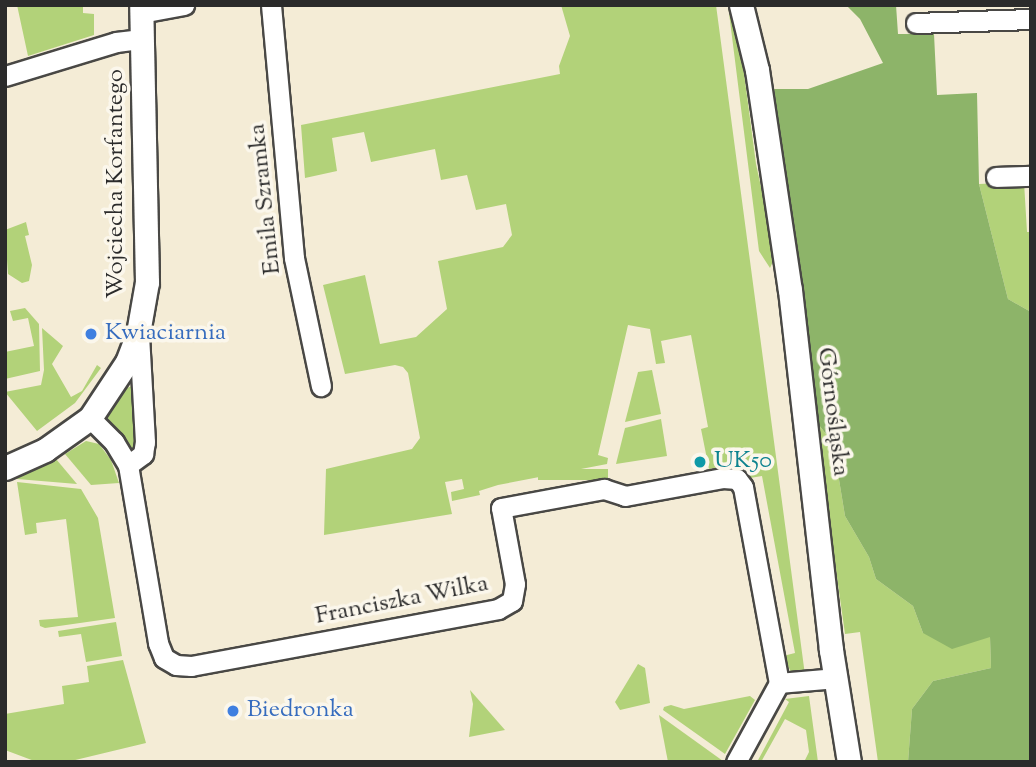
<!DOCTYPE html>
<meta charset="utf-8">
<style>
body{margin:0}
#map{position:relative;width:1036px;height:767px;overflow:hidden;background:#f4ecd6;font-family:"Sorts Mill Goudy",serif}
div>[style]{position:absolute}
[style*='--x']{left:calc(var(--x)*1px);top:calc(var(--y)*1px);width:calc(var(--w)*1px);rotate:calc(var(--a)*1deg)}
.green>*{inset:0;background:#b2d279;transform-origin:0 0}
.forest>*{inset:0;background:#8db469}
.roads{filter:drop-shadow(2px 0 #494845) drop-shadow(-2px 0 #494845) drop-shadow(0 2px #494845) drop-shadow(0 -2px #494845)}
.minor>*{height:19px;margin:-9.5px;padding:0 9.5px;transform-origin:9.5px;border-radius:9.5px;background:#fff}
.tertiary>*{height:23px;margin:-11.5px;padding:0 11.5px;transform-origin:11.5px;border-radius:11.5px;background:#fff}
.dots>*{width:19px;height:19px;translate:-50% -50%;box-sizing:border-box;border:4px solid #fbf7ec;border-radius:50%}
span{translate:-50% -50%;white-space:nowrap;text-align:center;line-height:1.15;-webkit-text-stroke:7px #fbf7ec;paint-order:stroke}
.street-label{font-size:24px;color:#2b2b2b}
.shop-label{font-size:24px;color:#366cbe}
.left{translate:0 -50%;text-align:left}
.culture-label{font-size:24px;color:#0d838f}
.frame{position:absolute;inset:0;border:7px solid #2b2b2b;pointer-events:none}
</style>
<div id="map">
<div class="green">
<div style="clip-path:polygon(17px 5px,83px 5px,83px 13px,94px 14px,94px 35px,28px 56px)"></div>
<div style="clip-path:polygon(561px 5px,716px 5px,805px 675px,791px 672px,783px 656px,795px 653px,762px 476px,750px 478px,746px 462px,709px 469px,701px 429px,708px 427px,691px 335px,661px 341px,665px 363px,656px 364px,650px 329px,628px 325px,598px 455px,608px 458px,607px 464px,498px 485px,479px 491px,480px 495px,452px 501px,451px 492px,464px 489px,462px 479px,445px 482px,452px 514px,324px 535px,326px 469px,412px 449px,420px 438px,408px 373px,403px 367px,395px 365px,345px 374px,323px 285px,365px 275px,380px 344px,416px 337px,447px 309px,438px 261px,503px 247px,512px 235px,506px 204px,476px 210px,467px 175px,441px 180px,435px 149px,371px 162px,364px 132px,332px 138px,337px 171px,305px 178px,301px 125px,560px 74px,559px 66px,570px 36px)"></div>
<div style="clip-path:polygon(728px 5px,735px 5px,756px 164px,776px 255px,770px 268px,759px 251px)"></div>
<div style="clip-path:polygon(1024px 182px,1027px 232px,1031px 232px,1031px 312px,1008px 299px,979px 184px)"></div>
<div style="clip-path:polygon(26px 222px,29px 235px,25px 236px,32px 265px,29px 281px,22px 283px,8px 274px,5px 230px)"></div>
<div style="clip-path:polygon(25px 308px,39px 324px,40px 371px,5px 379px,5px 352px,34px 346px,28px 318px,13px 321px,10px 311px)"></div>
<div style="clip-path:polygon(42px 328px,63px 346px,52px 364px,71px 397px,82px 391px,97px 365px,101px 368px,75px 403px,37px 431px,5px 392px,41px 385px,44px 370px)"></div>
<div style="clip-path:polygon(652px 370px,661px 414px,625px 422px,638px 372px)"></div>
<div style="clip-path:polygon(132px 386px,137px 389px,135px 448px,130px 449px,107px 422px,106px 412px,119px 391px)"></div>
<div style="clip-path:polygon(661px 419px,667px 456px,616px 464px,625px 428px)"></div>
<div style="clip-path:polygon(815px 420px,833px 443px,845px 516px,869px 557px,876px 579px,913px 606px,923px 633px,990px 637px,991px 668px,933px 681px,912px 709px,908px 762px,878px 762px,860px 632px,845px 634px)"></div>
<div style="clip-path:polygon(86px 441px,99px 444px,111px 460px,119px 483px,91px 485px,65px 454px)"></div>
<div style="clip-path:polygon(56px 459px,77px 484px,17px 479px,17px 476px)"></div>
<div style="left:608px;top:469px;width:11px;height:70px;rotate:90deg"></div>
<div style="clip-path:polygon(17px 482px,81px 489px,98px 518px,115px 618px,45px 628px,40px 626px,39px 620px,78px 617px,66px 519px,36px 523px,37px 533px,25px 535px)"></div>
<div style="clip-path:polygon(116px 622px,122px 656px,86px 662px,81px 634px,59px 637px,58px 631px)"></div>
<div style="clip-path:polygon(123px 660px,146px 743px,67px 762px,37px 762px,5px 750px,5px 714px,64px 704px,62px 686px,89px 682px,87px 666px)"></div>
<div style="clip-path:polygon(638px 664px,645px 668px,650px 703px,620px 710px,615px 702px)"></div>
<div style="clip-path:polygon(470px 690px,505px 730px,469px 737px,473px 704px)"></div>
<div style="clip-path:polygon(750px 696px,755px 700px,725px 754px,663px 710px,664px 707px,671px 705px,684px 709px)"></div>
<div style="clip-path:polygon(809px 696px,818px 762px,804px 762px,809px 752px,806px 730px,785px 719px,761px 762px,757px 762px,789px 702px,785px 699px)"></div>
<div style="clip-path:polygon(659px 715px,723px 761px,722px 762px,668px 762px)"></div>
</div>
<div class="forest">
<div style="clip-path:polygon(846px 5px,896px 5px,898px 34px,934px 34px,937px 95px,977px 93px,979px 184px,1008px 299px,1031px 312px,1031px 762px,908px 762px,912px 709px,933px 681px,991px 668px,990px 637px,952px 649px,923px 633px,913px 606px,876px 579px,869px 557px,845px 516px,833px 443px,815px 420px,774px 89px,808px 89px,883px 63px,860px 19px)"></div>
</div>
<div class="roads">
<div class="minor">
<div style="--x:271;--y:5;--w:254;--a:84.8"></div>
<div style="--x:294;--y:258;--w:131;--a:78.1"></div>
<div style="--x:141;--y:13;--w:44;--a:-10.5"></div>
<div style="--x:916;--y:23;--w:115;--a:-2"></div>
<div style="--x:5;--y:76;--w:116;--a:-17"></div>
<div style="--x:116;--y:42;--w:26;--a:-7"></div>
<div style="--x:996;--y:177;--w:35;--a:-2"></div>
<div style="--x:90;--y:418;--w:34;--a:45"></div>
<div style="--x:114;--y:442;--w:27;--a:59"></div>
<div style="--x:128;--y:465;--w:181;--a:80.4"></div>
<div style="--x:158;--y:643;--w:16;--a:68"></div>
<div style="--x:164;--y:658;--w:14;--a:30"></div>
<div style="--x:176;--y:665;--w:15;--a:4"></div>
<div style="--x:191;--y:666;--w:312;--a:-10.5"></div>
<div style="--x:498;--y:609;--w:16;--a:-30"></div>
<div style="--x:512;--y:601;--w:17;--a:-80"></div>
<div style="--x:515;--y:584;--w:77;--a:-100.4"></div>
<div style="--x:501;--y:508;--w:105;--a:-10.5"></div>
<div style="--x:604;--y:489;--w:22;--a:18"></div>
<div style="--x:625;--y:496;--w:100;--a:-10.4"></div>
<div style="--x:723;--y:478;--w:14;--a:4"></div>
<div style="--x:737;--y:479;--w:10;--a:53"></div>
<div style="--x:743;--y:487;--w:199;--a:79.6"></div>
<div style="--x:128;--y:465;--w:19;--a:-36"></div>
<div style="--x:143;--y:454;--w:12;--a:-81"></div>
<div style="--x:145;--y:442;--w:107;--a:-93.2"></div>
<div style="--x:736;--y:762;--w:90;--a:-61.4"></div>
<div style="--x:779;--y:683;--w:57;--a:-5"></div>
</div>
<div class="tertiary">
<div style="--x:741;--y:5;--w:67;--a:76.2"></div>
<div style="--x:757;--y:70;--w:222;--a:81.5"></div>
<div style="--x:790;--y:290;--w:362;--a:83.5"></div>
<div style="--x:831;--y:650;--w:113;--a:80.9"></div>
<div style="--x:5;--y:468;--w:44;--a:-24.2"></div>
<div style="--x:45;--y:450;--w:55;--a:-35.4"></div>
<div style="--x:90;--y:418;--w:67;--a:-56.5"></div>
<div style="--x:127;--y:362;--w:31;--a:-69"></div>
<div style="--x:138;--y:333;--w:52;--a:-80"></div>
<div style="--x:147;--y:282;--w:277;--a:-91.2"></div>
</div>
</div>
<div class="dots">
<div style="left:91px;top:334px;background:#3f7fe0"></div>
<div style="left:700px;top:462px;background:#0f9aa8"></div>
<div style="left:233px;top:711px;background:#3f7fe0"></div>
</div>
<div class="street-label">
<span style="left:117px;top:184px;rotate:-90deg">Wojciecha Korfantego</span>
<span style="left:266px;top:199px;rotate:-96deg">Emila Szramka</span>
<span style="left:832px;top:412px;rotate:83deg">Górnośląska</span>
<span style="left:402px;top:601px;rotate:-11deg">Franciszka Wilka</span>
</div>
<div class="shop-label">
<span class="left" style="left:105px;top:334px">Kwiaciarnia</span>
<span class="left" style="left:247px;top:711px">Biedronka</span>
</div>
<div class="culture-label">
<span class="left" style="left:714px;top:462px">UK50</span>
</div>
<div class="frame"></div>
</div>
